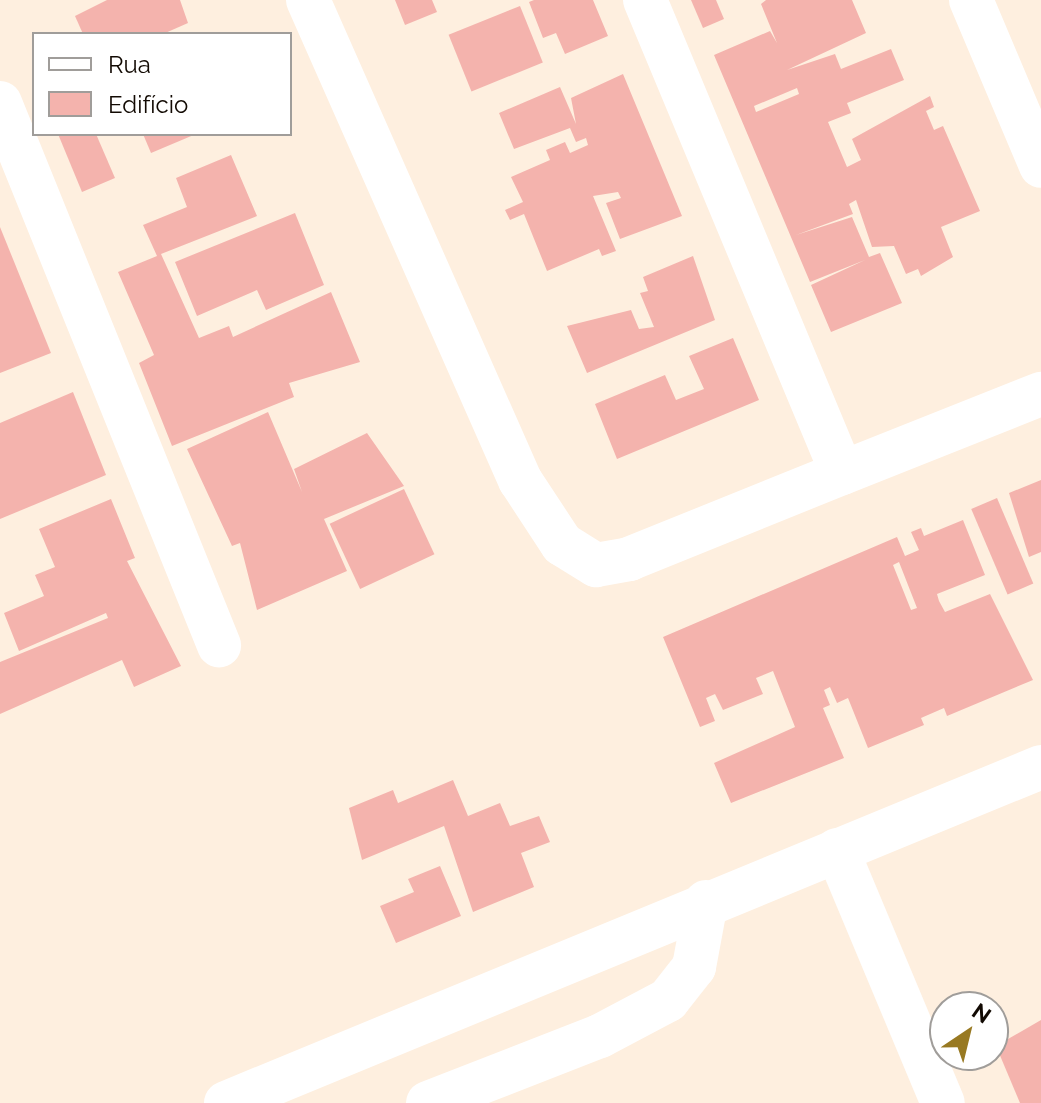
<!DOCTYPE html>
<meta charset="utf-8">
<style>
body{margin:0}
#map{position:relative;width:1041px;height:1103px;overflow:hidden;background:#feefdf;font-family:Raleway,sans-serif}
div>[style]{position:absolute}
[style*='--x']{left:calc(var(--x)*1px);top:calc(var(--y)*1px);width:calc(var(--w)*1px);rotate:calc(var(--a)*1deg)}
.building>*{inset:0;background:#f4b3ad;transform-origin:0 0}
.minor>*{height:44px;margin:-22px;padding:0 22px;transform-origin:22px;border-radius:22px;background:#fff}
span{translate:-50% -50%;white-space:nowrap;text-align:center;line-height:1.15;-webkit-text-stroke:6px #fff;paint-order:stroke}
.legend{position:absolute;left:32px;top:32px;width:260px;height:104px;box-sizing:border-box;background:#fff;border:2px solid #a09d9a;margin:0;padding:10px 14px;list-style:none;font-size:24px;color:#120a03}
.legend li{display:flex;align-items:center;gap:16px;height:40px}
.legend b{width:40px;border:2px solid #a09d9a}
.north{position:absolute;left:929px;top:991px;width:80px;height:80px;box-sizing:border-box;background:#fff;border:2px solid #a09d9a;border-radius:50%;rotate:35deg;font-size:22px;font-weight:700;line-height:32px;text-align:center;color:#120a03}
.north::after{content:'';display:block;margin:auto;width:28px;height:36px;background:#987922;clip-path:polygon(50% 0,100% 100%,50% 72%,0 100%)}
</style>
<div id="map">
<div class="building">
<div style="clip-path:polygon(107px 0,180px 0,188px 23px,163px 34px,83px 34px,75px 16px)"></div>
<div style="clip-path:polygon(395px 0,432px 0,437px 12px,405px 25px)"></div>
<div style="clip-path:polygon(534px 0,593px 0,608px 36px,565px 54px,556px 33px,543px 38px,529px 2px)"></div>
<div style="clip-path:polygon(691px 0,716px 0,724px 19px,703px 28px)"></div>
<div style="clip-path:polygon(evenodd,766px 0,852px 0,866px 33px,787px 70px,835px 54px,841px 69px,891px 49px,904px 80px,847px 103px,851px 113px,828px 122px,847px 167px,861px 160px,852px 139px,930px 96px,934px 107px,926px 111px,934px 130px,943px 126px,980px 211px,941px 227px,953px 257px,921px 276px,918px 269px,906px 274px,894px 246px,872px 247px,856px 200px,849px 204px,853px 214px,796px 235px,852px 217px,869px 257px,880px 253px,902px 303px,831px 332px,811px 285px,865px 260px,810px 282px,714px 55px,770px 31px,777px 43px,761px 4px,766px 0,797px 88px,799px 94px,756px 112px,754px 106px,797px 88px)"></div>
<div style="left:520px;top:6px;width:61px;height:77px;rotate:68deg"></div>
<div style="clip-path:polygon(623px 74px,682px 216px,620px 239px,606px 203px,621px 198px,618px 192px,593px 196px,616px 251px,602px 256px,599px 249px,547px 271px,524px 214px,510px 220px,505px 210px,523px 202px,511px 177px,550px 160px,546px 150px,565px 142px,570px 153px,588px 145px,586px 138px,576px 142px,570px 128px,514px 149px,499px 113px,560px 87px,576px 124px,571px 98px)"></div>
<div style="clip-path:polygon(58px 134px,96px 134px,115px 178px,82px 192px)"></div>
<div style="clip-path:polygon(143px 134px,196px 134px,151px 153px)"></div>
<div style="clip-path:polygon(231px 155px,257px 216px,161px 254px,199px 338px,229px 326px,233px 337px,331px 292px,360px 362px,289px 383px,294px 397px,172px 446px,139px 363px,154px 355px,118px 272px,157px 256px,143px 225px,187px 207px,176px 178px)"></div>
<div style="clip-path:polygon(295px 213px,324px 285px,266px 310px,257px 290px,197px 316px,175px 262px)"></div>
<div style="clip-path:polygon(0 227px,51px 353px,0 373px)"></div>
<div style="clip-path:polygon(693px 256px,715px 320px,587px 373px,567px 326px,631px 310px,639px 329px,654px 327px,640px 293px,648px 291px,643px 277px)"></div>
<div style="clip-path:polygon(733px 338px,759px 400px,617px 459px,595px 404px,665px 375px,676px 400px,704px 389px,689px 356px)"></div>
<div style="clip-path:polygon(73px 392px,106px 475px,0 519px,0 423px)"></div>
<div style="clip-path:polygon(268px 412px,302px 492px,294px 469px,367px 433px,404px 486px,324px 519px,347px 571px,257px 610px,240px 543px,232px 546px,187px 449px)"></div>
<div style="clip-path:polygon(1041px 480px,1041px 552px,1029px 557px,1009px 493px)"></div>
<div style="left:404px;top:489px;width:72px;height:82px;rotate:65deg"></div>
<div style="left:997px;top:498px;width:93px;height:28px;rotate:67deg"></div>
<div style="clip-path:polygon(111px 499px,135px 558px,127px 561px,181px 666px,134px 687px,122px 660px,0 714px,0 662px,108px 618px,106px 613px,19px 651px,4px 613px,44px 596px,35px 575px,55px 567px,39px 529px)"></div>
<div style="clip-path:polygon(evenodd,963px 520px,985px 575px,937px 594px,939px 601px,945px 612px,990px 594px,1033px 680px,947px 716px,944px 708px,921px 718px,924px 725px,868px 748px,848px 698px,837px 703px,830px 687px,824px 690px,830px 705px,823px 708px,844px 758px,731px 803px,714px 763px,795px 727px,773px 671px,756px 678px,763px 694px,723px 710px,715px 694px,706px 698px,715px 721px,700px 727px,663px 637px,897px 537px,905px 556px,919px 550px,911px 532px,921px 528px,924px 536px,963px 520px,899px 562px,917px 608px,911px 610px,893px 565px,899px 562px)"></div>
<div style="clip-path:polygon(453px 780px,468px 816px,500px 803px,510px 826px,539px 816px,550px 842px,521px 853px,534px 887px,473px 912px,444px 826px,362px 860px,349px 808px,393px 790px,398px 803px)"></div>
<div style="clip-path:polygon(440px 866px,461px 916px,396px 943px,380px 906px,414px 892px,408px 879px)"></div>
<div style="clip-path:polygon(1041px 1020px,1041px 1103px,1020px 1103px,996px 1046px)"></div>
</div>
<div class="minor">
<div style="--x:308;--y:0;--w:525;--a:66.17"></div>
<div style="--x:520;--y:480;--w:77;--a:56.7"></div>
<div style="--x:562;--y:544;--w:40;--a:32"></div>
<div style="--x:596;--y:565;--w:34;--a:-10"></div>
<div style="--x:629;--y:559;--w:230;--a:-22"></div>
<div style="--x:645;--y:0;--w:512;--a:67.39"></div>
<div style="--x:842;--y:473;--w:214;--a:-21.7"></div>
<div style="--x:971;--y:0;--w:180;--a:67.1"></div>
<div style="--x:0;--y:103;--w:585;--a:68"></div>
<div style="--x:837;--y:850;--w:274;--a:67.3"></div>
<div style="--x:226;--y:1103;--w:882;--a:-22.4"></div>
<div style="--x:428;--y:1103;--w:185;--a:-21.3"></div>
<div style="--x:600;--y:1036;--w:77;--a:-27.9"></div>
<div style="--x:668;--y:1000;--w:42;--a:-51.8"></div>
<div style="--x:694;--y:967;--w:66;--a:-79.5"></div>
</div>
<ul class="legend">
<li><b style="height:10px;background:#fff"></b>Rua</li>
<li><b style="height:22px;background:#f4b3ad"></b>Edifício</li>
</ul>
<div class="north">N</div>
</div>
